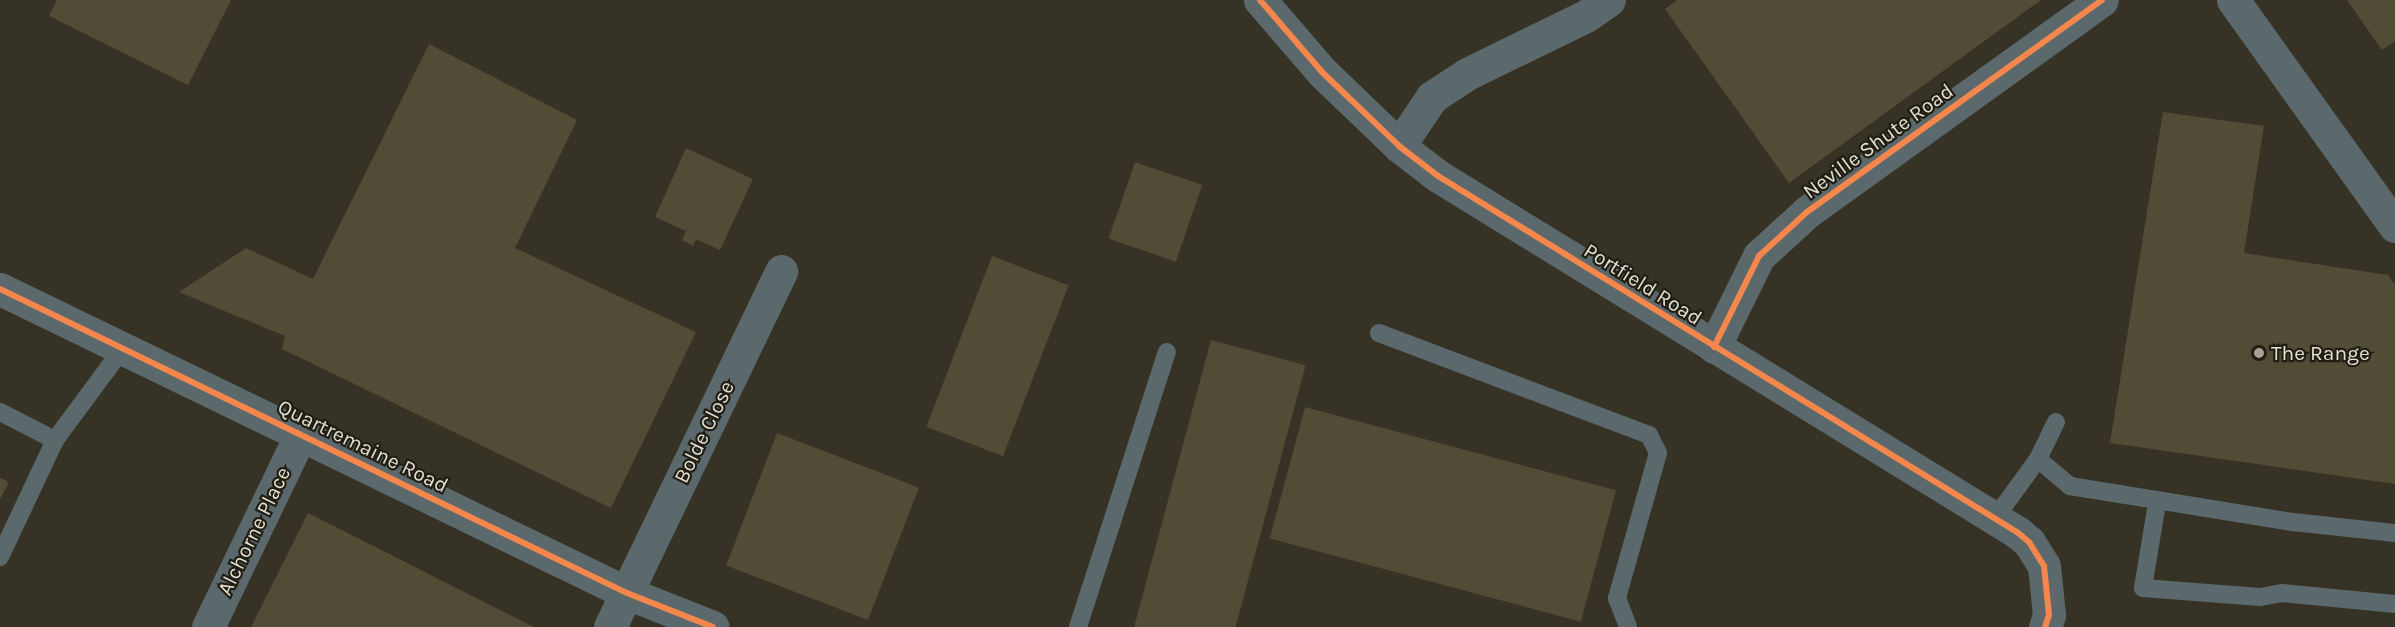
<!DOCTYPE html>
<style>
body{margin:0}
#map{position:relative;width:2395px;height:627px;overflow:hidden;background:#363326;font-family:Karla,sans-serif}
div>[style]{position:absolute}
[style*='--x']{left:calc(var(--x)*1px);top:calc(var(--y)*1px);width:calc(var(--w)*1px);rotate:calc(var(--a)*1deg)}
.building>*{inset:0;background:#504c36;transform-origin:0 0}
.service>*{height:18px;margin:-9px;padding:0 9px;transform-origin:9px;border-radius:9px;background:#5c696c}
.minor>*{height:33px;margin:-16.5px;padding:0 16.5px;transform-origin:16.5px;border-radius:16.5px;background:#5c696c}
.cycleway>*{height:6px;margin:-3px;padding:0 3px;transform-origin:3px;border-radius:3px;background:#f5874c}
.dots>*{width:16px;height:16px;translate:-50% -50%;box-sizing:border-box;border:3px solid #211e14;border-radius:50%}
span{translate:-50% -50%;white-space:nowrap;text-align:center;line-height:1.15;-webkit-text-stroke:4.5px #211e14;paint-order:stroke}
.street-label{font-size:21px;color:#e2dfd1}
.poi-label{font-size:21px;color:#e2dfd1}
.left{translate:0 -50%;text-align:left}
</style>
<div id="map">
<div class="building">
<div style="clip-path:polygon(57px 0,231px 0,188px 85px,49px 16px)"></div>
<div style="clip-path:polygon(1677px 0,2041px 0,1789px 183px,1665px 9px)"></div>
<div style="clip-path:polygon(2347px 0,2395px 0,2395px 41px,2382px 50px)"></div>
<div style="clip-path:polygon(429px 44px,577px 120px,515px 248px,696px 332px,611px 508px,282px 349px,285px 336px,179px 292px,246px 248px,313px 279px)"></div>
<div style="clip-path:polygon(2163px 112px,2264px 126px,2244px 253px,2388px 275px,2395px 285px,2395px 484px,2110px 443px)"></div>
<div style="clip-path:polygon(686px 148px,753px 179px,720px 250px,696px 239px,693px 246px,682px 240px,686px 231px,655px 217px)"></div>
<div style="left:1135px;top:162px;width:71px;height:81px;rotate:19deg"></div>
<div style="left:992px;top:256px;width:82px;height:183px;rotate:21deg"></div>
<div style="left:1211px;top:340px;width:98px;height:298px;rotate:15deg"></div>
<div style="left:1305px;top:407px;width:322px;height:136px;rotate:15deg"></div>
<div style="left:777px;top:433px;width:152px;height:142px;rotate:21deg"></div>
<div style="clip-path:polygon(0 478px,9px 482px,0 499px)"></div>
<div style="clip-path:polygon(308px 513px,534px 627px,251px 627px)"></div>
</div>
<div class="service">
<div style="--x:1379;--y:333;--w:289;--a:20.7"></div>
<div style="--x:1649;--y:435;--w:20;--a:63"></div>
<div style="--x:1658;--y:453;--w:151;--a:105.8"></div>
<div style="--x:1617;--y:598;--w:31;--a:69"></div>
<div style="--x:0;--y:412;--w:62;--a:27"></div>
<div style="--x:2038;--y:459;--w:42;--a:40.2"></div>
<div style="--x:2070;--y:486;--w:226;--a:9.2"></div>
<div style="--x:2293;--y:522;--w:103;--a:6.2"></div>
<div style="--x:2157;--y:503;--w:86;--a:99.4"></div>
<div style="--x:2143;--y:588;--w:117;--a:4.4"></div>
<div style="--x:2260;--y:597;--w:22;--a:-10"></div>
<div style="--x:2282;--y:593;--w:114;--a:5.6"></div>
<div style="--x:1995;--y:518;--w:73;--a:-53.9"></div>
<div style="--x:2038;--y:459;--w:41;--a:-64.1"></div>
<div style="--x:0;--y:557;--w:129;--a:-64.8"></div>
<div style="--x:55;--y:440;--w:114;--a:-53.5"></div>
<div style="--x:1078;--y:627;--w:289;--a:-72.1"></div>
</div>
<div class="minor">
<div style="--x:1260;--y:0;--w:96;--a:49.2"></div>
<div style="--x:1323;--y:73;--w:105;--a:43.8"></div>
<div style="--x:1399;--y:146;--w:49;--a:37.6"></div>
<div style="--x:1438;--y:176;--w:680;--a:31.59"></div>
<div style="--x:2017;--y:532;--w:16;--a:40"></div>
<div style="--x:2029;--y:542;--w:28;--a:58"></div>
<div style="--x:2044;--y:566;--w:49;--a:84.2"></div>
<div style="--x:2049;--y:615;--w:13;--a:108"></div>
<div style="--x:2233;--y:0;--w:278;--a:54.4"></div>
<div style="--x:1399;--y:146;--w:59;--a:-56"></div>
<div style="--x:1432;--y:97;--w:42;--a:-33.3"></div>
<div style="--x:1467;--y:74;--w:132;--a:-26"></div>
<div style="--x:1586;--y:16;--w:28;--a:-35"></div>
<div style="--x:0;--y:289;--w:697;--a:25.87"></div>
<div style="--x:627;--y:593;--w:92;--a:21.6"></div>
<div style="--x:1714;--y:347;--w:102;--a:-63.7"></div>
<div style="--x:1759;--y:256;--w:65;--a:-42.5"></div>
<div style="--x:1807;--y:212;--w:363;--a:-35.7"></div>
<div style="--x:208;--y:627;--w:214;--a:-64.3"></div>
<div style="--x:610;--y:627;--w:395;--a:-64.3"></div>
</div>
<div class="cycleway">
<div style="--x:1260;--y:0;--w:96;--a:49.2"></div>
<div style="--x:1323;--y:73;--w:105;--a:43.8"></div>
<div style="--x:1399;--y:146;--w:49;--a:37.6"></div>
<div style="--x:1438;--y:176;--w:680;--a:31.59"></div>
<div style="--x:2017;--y:532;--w:16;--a:40"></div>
<div style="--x:2029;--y:542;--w:28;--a:58"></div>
<div style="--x:2044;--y:566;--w:49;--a:84.2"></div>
<div style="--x:2049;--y:615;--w:13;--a:108"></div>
<div style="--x:0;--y:289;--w:697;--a:25.87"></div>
<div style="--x:627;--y:593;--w:92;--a:21.6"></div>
<div style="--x:1714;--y:347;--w:102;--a:-63.7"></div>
<div style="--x:1759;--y:256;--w:65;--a:-42.5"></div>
<div style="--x:1807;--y:212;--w:363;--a:-35.7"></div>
</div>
<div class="dots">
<div style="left:2259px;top:353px;background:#a6a395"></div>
</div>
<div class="street-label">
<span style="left:1878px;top:141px;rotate:-36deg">Neville Shute Road</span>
<span style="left:1643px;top:284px;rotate:32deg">Portfield Road</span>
<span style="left:704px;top:432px;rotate:-64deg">Bolde Close</span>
<span style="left:363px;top:446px;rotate:26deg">Quartremaine Road</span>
<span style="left:254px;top:531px;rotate:-64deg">Alchorne Place</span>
</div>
<div class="poi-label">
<span class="left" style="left:2271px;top:353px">The Range</span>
</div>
</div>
